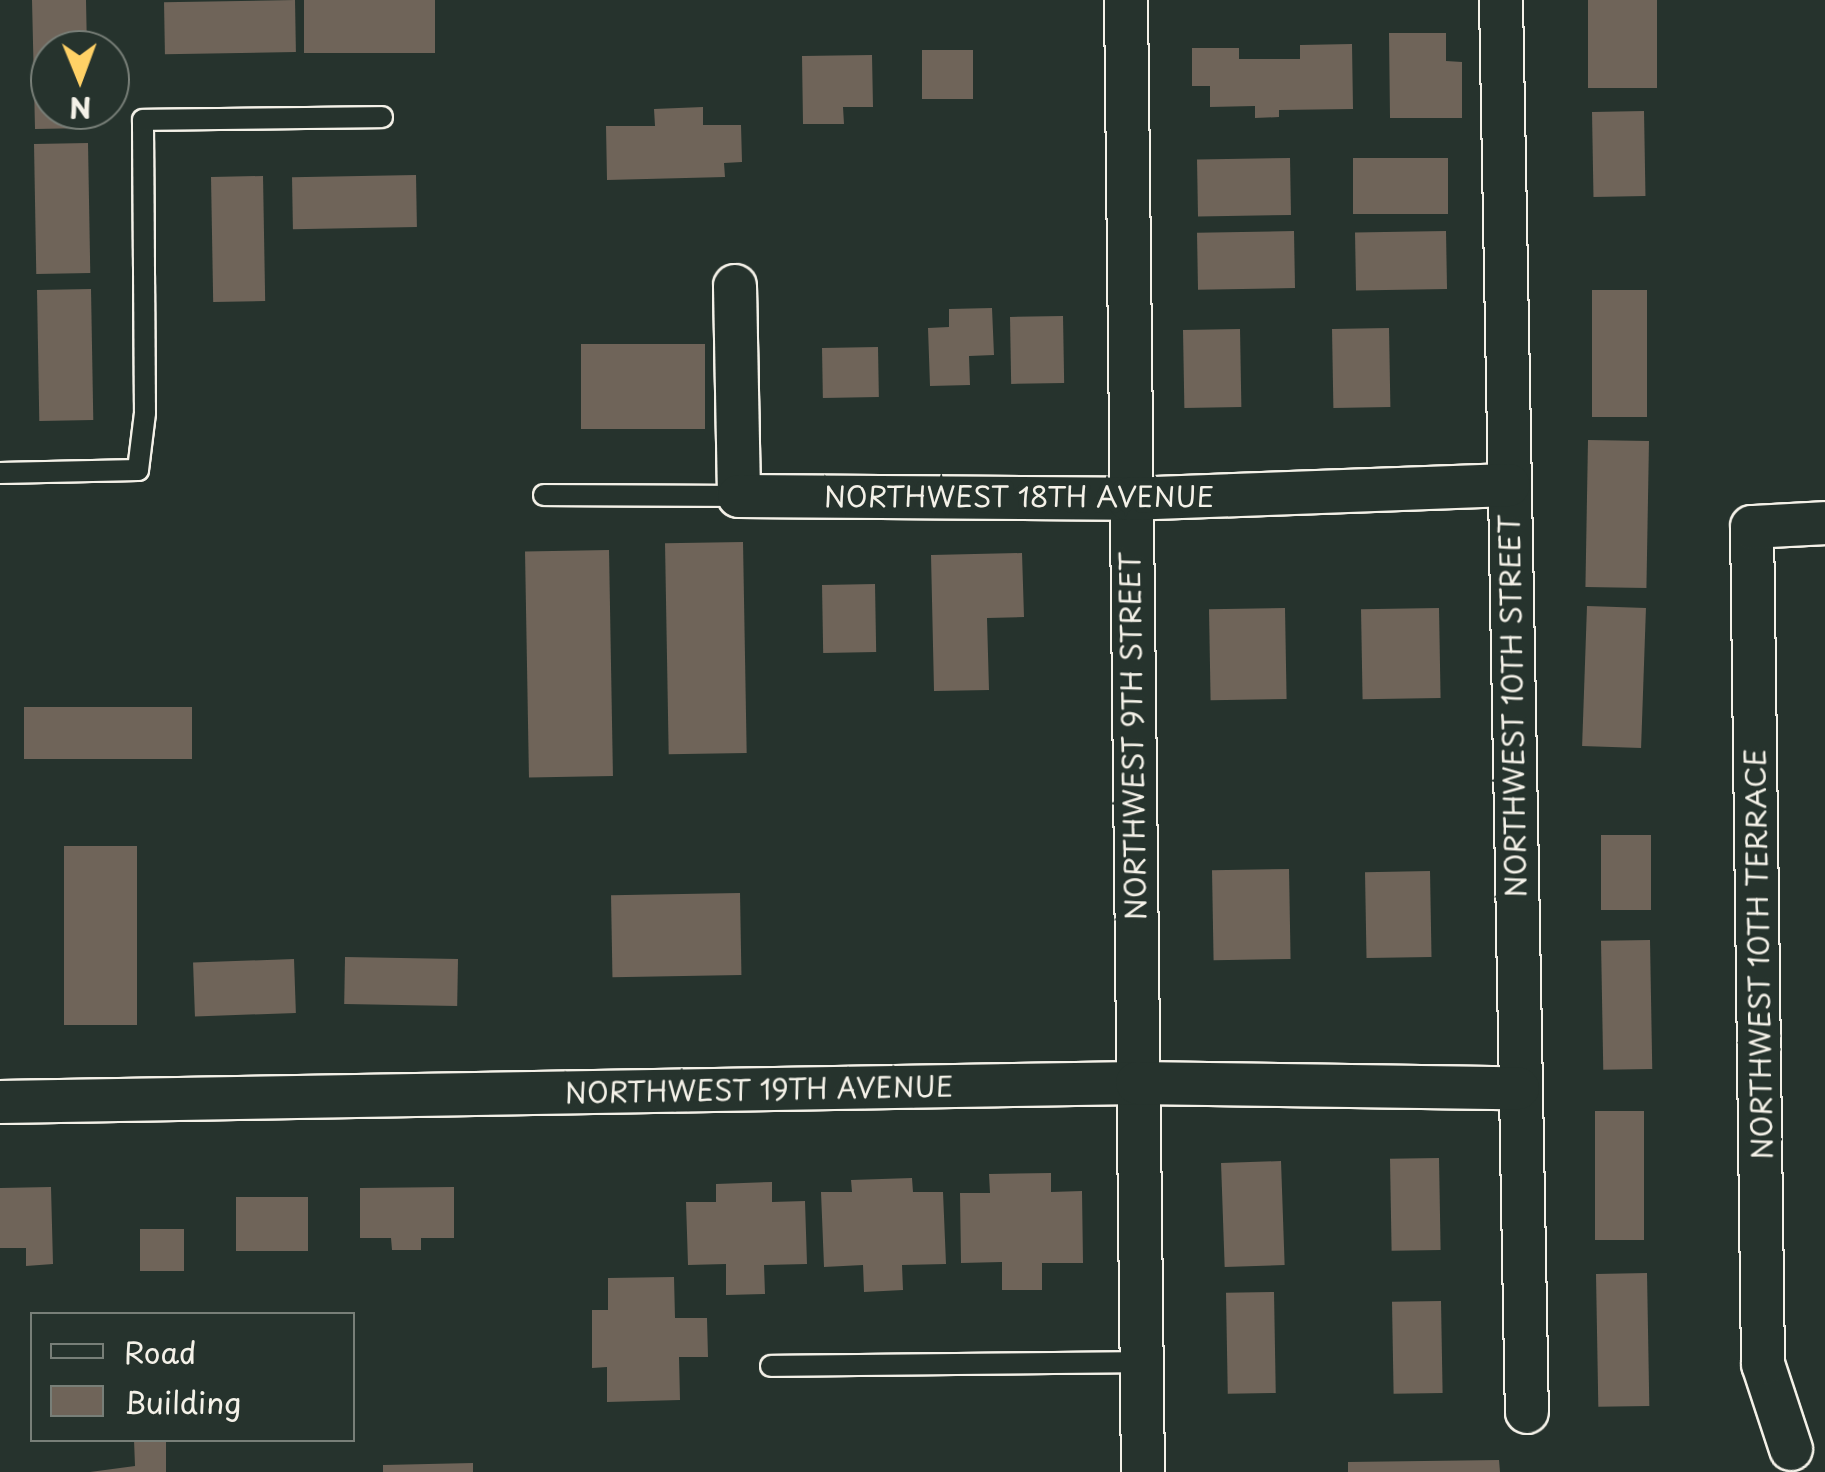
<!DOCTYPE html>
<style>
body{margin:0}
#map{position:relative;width:1825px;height:1472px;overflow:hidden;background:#26332d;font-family:"Playpen Sans",sans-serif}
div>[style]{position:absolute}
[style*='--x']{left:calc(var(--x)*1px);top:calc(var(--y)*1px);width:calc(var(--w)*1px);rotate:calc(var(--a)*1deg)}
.building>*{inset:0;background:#6f6459;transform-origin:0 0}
.roads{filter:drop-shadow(2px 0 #f4f1e8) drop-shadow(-2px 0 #f4f1e8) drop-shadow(0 2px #f4f1e8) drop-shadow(0 -2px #f4f1e8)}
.service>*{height:20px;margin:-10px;padding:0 10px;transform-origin:10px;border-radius:10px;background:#26332d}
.minor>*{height:42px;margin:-21px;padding:0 21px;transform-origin:21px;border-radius:21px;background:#26332d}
span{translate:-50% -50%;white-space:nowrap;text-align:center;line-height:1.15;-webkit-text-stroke:10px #26332d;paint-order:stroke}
.street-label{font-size:28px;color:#f4f1e8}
.legend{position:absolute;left:30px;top:1312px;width:325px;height:130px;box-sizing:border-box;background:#26332d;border:2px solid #787f78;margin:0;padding:12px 18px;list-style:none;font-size:30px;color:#f4f1e8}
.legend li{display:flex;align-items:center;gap:20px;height:50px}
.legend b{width:50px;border:2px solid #787f78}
.north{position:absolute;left:30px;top:30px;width:100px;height:100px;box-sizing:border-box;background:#26332d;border:2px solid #787f78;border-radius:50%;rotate:179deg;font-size:28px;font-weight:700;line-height:40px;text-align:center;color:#f4f1e8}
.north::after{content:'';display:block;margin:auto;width:35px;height:45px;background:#ffd166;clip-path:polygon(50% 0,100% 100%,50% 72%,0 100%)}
</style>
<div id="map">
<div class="building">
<div style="clip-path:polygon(32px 0,86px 0,87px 50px,50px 50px,50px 110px,88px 110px,89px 128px,35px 129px)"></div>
<div style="left:295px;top:0;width:52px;height:131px;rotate:89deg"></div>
<div style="left:304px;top:0;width:131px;height:53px"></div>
<div style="left:1588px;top:0;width:69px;height:88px"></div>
<div style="clip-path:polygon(1389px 33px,1446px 33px,1446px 61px,1462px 62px,1462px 118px,1390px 118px)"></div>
<div style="clip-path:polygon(1352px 44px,1353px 109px,1279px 110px,1279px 117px,1255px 118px,1255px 106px,1210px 107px,1210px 86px,1192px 86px,1192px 48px,1239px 48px,1239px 59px,1300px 59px,1300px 45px)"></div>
<div style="left:922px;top:50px;width:51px;height:49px"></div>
<div style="clip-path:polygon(872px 55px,873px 107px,843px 107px,844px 124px,803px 124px,802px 56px)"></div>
<div style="clip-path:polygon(703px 107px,703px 125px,741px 125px,742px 162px,724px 163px,725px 177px,607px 180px,606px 126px,655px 126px,654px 109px)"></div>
<div style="left:1644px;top:111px;width:85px;height:52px;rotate:89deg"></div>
<div style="left:88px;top:143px;width:130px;height:54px;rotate:89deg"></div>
<div style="left:1290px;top:158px;width:57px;height:93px;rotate:89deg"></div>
<div style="left:1353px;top:158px;width:95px;height:56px"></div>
<div style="left:416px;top:175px;width:52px;height:124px;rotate:89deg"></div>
<div style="left:263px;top:176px;width:125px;height:52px;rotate:89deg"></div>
<div style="left:1294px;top:231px;width:57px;height:97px;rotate:89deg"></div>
<div style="left:1446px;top:231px;width:58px;height:91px;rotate:89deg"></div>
<div style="left:91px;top:289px;width:131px;height:54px;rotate:89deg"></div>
<div style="left:1592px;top:290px;width:55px;height:127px"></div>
<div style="clip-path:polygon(992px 308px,994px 355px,969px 356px,970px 385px,930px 386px,928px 328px,949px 327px,949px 309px)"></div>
<div style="left:1063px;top:316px;width:67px;height:53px;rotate:89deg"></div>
<div style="left:1389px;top:328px;width:79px;height:57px;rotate:89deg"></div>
<div style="left:1240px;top:329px;width:78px;height:57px;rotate:89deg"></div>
<div style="left:705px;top:344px;width:85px;height:124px;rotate:90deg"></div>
<div style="left:878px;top:347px;width:50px;height:56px;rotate:89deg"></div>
<div style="left:1588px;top:440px;width:61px;height:147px;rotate:1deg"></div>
<div style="left:743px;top:542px;width:211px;height:78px;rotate:89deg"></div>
<div style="left:609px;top:550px;width:226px;height:84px;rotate:89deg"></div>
<div style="clip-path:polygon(1022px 553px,1024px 617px,987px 618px,989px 690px,934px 691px,931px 555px)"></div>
<div style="left:875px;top:584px;width:68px;height:53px;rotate:89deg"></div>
<div style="left:1587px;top:606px;width:59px;height:140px;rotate:2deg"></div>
<div style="left:1285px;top:608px;width:91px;height:76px;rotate:89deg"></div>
<div style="left:1439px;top:608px;width:90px;height:78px;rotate:89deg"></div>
<div style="left:192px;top:707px;width:52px;height:168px;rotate:90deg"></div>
<div style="left:1601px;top:835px;width:50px;height:75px"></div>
<div style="left:64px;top:846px;width:73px;height:179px"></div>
<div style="left:1289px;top:869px;width:90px;height:77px;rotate:89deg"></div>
<div style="left:1430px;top:871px;width:86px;height:65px;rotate:89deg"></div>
<div style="left:740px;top:893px;width:82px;height:129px;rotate:89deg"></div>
<div style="left:1650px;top:940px;width:129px;height:49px;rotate:89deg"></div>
<div style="left:294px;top:959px;width:54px;height:101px;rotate:88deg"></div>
<div style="left:458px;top:959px;width:47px;height:113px;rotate:91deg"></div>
<div style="left:1644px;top:1111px;width:129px;height:49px;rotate:90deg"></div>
<div style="left:1439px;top:1158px;width:92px;height:49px;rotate:89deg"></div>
<div style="left:1281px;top:1161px;width:104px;height:60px;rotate:88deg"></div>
<div style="clip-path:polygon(1051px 1173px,1051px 1192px,1082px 1191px,1083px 1263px,1042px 1263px,1042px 1290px,1002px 1290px,1002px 1262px,961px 1263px,960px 1193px,990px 1193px,989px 1174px)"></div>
<div style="clip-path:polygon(912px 1178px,913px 1192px,943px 1192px,946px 1264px,902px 1265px,903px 1290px,864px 1292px,863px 1265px,824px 1267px,821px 1192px,852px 1192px,851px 1180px)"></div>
<div style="clip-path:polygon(772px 1182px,772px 1202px,805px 1201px,807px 1264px,764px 1265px,765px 1294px,726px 1295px,726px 1264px,688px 1265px,686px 1202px,716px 1202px,716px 1184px)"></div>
<div style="clip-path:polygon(51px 1187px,53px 1264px,26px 1266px,26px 1248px,0 1248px,0 1188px)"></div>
<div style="clip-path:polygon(454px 1187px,454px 1238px,421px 1238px,421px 1250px,392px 1250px,391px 1238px,360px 1238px,360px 1188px)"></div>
<div style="left:236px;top:1197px;width:72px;height:54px"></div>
<div style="left:140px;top:1229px;width:44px;height:42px"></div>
<div style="left:1647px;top:1273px;width:133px;height:51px;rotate:89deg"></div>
<div style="clip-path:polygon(674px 1277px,675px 1318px,707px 1318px,708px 1357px,679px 1357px,680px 1400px,607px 1402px,607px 1367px,592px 1368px,592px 1310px,608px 1310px,608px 1278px)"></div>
<div style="left:1274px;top:1292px;width:101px;height:48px;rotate:89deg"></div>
<div style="left:1441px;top:1301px;width:92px;height:49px;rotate:89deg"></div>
<div style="clip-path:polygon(134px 1440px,166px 1440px,166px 1472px,90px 1472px,135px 1466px)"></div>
<div style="clip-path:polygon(1499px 1460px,1500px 1472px,1348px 1472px,1348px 1462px)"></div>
<div style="clip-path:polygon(473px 1463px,473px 1472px,383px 1472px,383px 1465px)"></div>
</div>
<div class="roads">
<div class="service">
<div style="--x:0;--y:473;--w:138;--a:-1.2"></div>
<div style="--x:138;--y:470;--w:57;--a:-83"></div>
<div style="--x:145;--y:413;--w:293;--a:-90.4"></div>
<div style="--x:143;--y:120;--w:239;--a:-0.7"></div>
<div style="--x:544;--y:495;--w:195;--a:0.3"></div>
<div style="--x:771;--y:1366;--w:370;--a:-0.6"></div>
</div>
<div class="minor">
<div style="--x:1126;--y:0;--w:1472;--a:89.34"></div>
<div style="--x:1501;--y:0;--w:1412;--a:88.95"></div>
<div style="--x:735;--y:286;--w:210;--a:88.9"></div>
<div style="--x:739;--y:496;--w:389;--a:0.4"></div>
<div style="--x:1128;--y:499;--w:381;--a:-2.1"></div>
<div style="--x:0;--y:1102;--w:1137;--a:-0.96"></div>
<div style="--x:1137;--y:1083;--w:381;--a:0.8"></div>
<div style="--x:1791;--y:1449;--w:89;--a:-108.2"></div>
<div style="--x:1763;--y:1364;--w:837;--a:-90.75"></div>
<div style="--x:1752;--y:527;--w:73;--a:-3.1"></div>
</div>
</div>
<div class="street-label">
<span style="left:1019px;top:496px">NORTHWEST 18TH AVENUE</span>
<span style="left:1512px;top:706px;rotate:-91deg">NORTHWEST 10TH STREET</span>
<span style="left:1132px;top:736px;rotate:-91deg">NORTHWEST 9TH STREET</span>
<span style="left:1758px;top:954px;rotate:-91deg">NORTHWEST 10TH TERRACE</span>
<span style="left:759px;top:1089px;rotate:-1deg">NORTHWEST 19TH AVENUE</span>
</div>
<ul class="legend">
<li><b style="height:12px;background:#26332d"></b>Road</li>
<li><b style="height:28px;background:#6f6459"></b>Building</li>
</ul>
<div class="north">N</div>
</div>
